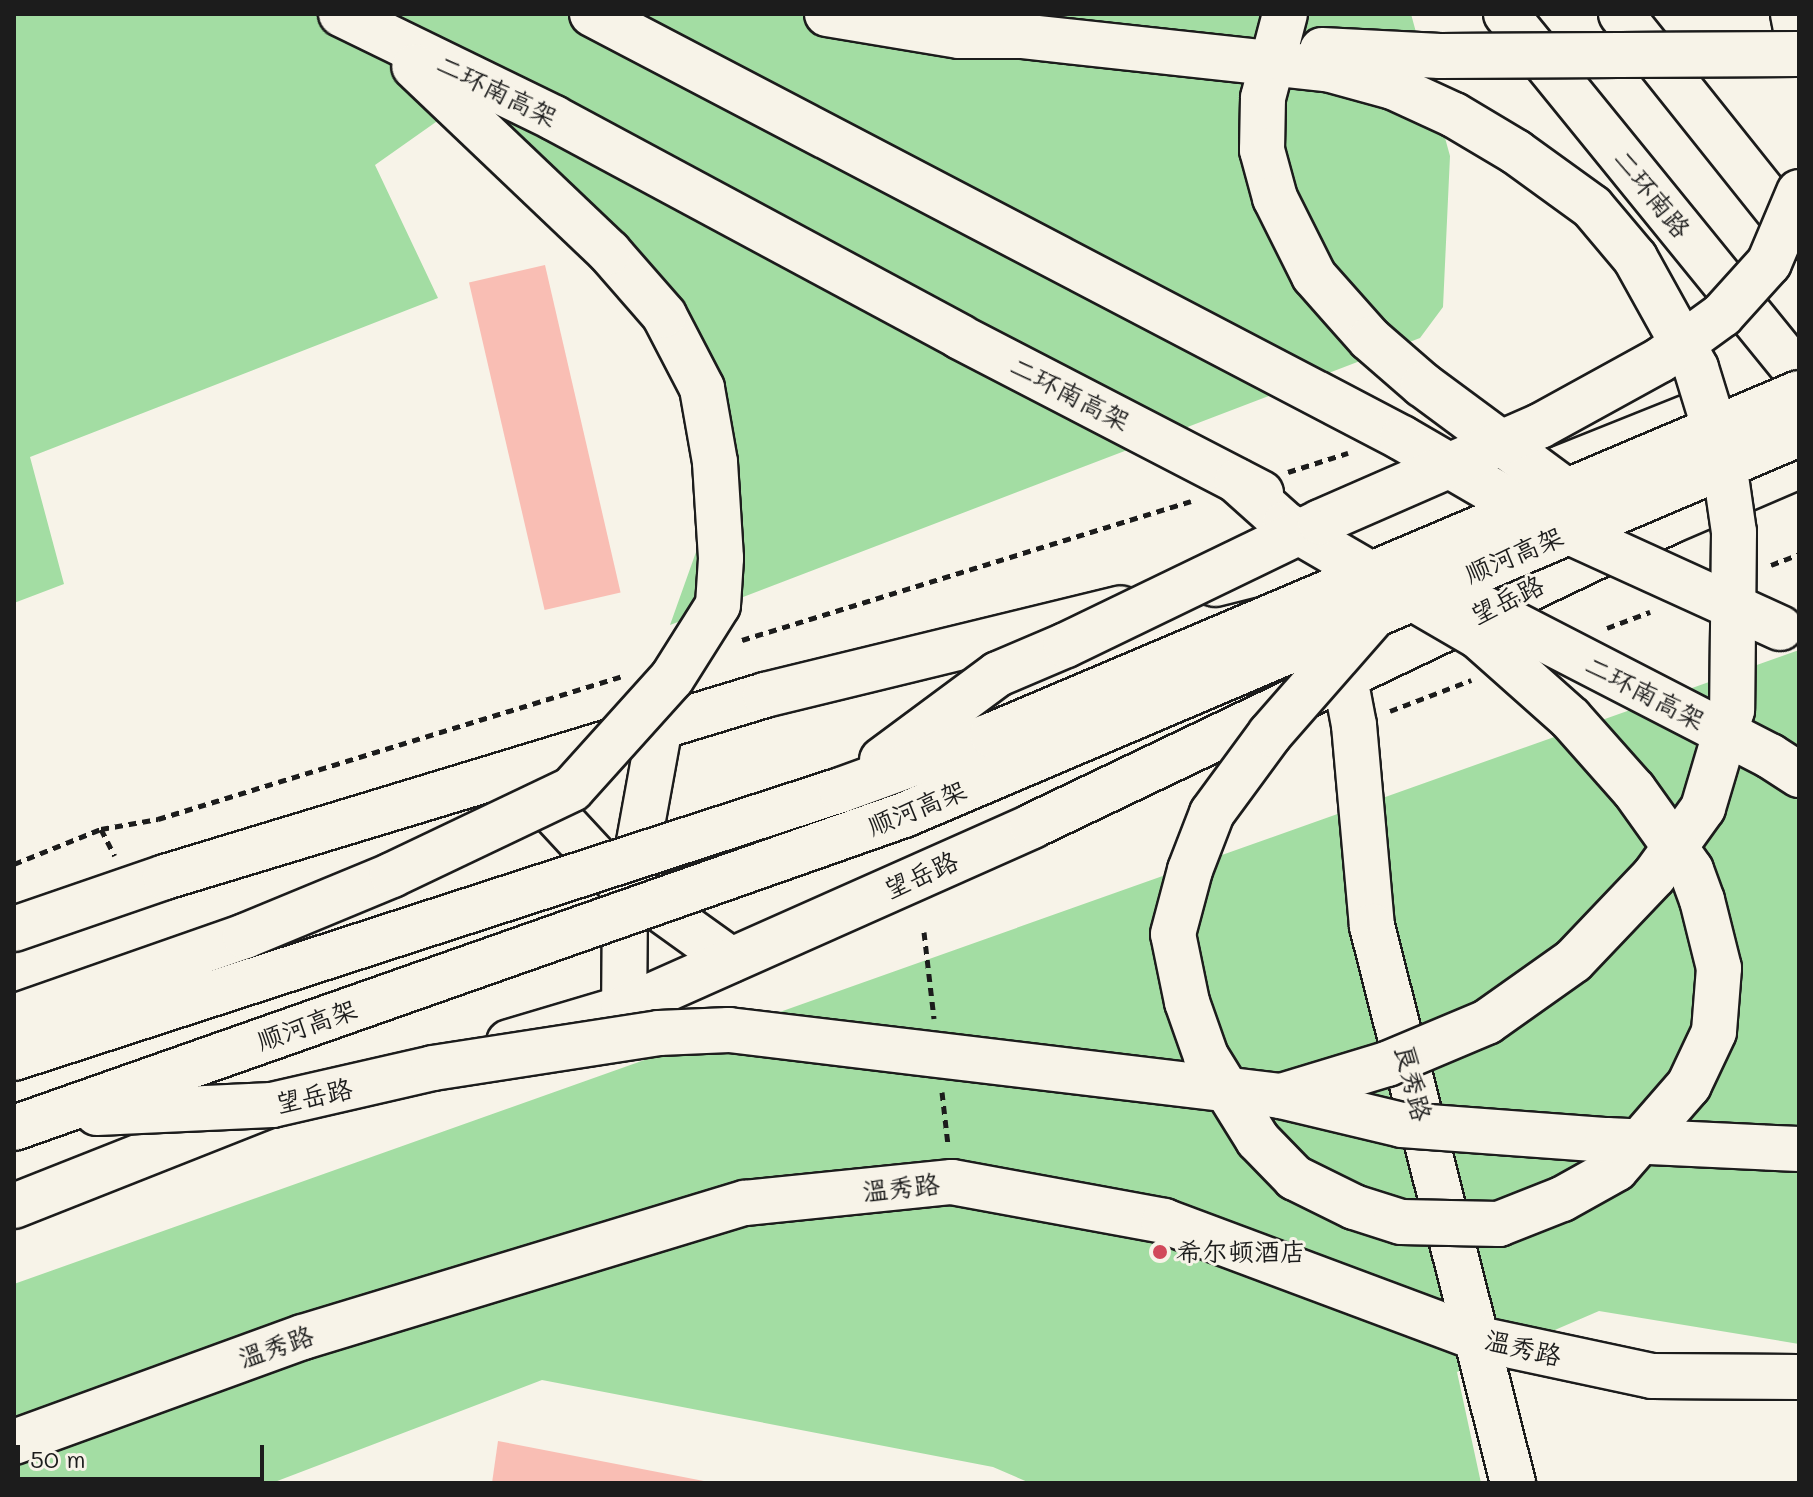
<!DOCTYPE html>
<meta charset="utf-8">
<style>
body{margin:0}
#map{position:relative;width:1813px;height:1497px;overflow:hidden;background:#f7f3e8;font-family:Mali,"LXGW WenKai TC",sans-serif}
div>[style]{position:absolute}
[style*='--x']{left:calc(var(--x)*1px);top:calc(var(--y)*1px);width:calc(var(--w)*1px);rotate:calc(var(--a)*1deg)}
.green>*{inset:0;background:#a3dda3}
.building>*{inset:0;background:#f9beb4;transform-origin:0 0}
.path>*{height:5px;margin-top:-2.5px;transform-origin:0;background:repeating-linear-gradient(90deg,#1c1c1c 0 8px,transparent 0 14px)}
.roads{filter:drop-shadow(2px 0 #1c1c1c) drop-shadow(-2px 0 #1c1c1c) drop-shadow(0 2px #1c1c1c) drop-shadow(0 -2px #1c1c1c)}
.secondary>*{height:44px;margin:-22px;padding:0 22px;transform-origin:22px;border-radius:22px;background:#f7f3e8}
.primary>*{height:44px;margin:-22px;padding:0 22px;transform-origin:22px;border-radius:22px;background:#f7f3e8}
.highway>*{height:44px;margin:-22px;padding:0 22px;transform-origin:22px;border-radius:22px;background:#f7f3e8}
.bridges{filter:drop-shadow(2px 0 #1c1c1c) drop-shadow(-2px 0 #1c1c1c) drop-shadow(0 2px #1c1c1c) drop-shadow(0 -2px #1c1c1c)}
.highway-bridge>*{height:44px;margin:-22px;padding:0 22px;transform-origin:22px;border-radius:22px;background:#f7f3e8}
.dots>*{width:22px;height:22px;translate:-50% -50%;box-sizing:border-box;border:4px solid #f7f3e8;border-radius:50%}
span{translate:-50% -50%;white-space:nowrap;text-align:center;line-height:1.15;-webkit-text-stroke:6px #f7f3e8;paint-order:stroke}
.street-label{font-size:26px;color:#1c1c1c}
.poi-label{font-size:26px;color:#1c1c1c}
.left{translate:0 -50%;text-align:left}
.frame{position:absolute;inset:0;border:16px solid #1c1c1c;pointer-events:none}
.scale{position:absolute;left:16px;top:1445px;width:248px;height:36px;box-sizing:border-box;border:4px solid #1c1c1c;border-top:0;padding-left:10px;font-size:24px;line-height:28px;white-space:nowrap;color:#1c1c1c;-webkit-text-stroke:6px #f7f3e8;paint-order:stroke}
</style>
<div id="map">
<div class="green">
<div style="clip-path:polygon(14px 14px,1411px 14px,1450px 156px,1443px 307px,1420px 338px,670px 625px,706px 524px,683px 395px,595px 226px,443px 117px,375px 165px,438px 298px,30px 457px,64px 584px,14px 603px)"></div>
<div style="clip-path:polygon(1799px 650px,1799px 1344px,1599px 1311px,1457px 1372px,1481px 1483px,1030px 1483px,993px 1467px,542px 1380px,272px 1483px,14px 1483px,14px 1284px)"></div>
</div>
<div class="building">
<div style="left:545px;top:265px;width:336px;height:78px;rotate:77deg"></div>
<div style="clip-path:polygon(498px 1441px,709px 1482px,709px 1483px,492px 1483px)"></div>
</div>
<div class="path">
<div style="--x:1288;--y:472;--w:63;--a:-17.6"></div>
<div style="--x:1771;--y:565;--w:30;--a:-21"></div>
<div style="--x:1607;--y:628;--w:46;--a:-20.4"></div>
<div style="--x:742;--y:640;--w:470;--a:-17.2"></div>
<div style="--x:1390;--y:711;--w:87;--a:-20.9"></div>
<div style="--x:101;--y:829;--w:30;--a:63"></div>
<div style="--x:14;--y:864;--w:94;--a:-21.9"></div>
<div style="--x:101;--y:829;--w:58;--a:-10"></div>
<div style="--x:158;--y:819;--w:484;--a:-17.1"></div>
<div style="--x:924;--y:932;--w:87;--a:83.4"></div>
<div style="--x:942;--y:1092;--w:53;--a:83.5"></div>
</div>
<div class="roads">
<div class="secondary">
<div style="--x:1345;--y:678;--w:48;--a:79.2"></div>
<div style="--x:1354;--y:725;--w:202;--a:84.9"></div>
<div style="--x:1372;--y:926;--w:575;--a:75.79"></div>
<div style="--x:14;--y:1442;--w:307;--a:-20"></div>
<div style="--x:303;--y:1337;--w:462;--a:-16.9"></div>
<div style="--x:745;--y:1203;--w:208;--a:-5.8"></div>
<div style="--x:952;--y:1182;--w:216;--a:10.4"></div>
<div style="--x:1164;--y:1221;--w:336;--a:20.5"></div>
<div style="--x:1479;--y:1339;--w:177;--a:12.1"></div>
<div style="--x:1652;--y:1376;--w:147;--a:0.4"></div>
</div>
<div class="primary">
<div style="--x:1215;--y:584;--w:156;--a:-14.1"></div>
<div style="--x:1366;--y:546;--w:363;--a:-21.8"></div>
<div style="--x:660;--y:726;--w:151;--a:100.3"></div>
<div style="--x:633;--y:875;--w:20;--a:72"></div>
<div style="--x:639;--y:894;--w:113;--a:35.7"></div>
<div style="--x:518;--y:774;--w:150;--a:47.2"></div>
<div style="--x:620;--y:884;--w:20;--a:75"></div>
<div style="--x:625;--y:903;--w:105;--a:90.5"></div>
<div style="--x:14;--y:929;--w:160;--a:-19"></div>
<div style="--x:165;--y:877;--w:627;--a:-16.87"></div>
<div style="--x:765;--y:695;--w:366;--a:-13.7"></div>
<div style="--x:509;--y:1042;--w:120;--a:-16.5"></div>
<div style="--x:624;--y:1008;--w:447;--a:-24"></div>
<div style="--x:1032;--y:826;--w:710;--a:-25.52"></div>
<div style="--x:1673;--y:520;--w:137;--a:-23.2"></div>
<div style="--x:14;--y:1206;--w:271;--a:-21.6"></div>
</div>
<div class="highway">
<div style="--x:1506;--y:14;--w:464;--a:50.9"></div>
<div style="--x:1621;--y:14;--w:285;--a:51.4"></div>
<div style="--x:1793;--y:14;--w:33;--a:79"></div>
</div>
</div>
<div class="bridges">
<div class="highway-bridge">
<div style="--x:341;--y:14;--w:237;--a:26"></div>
<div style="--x:554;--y:118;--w:461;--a:28.3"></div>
<div style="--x:960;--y:337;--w:339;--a:27.4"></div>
<div style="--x:592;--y:14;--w:914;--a:27.63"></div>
<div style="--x:1402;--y:438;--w:161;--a:30.2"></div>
<div style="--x:1541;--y:519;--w:263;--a:24.5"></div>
<div style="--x:827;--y:14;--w:134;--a:9.5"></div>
<div style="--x:959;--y:36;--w:62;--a:0"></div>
<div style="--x:1021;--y:36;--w:308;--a:6.2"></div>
<div style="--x:1327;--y:69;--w:68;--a:15.3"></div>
<div style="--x:1393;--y:87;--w:67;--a:24.7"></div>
<div style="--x:1454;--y:115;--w:72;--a:30.8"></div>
<div style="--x:1516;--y:152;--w:94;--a:35.9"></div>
<div style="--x:1592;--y:207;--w:67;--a:49.9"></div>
<div style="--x:1635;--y:258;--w:126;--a:61"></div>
<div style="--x:1696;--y:368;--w:92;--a:72.9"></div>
<div style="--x:1723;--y:456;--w:77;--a:81.8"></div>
<div style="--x:1734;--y:532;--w:178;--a:90.6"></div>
<div style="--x:1732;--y:710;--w:102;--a:106.5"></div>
<div style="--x:1703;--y:808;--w:84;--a:125.8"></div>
<div style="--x:1654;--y:876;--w:117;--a:133.6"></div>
<div style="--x:1573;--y:961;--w:105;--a:144.7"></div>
<div style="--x:1487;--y:1022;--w:108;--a:157.2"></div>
<div style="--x:1387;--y:1064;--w:111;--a:163.2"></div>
<div style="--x:1285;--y:14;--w:87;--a:104.7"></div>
<div style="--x:1263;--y:98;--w:52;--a:91.1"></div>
<div style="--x:1262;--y:150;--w:50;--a:74.8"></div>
<div style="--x:1275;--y:198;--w:87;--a:63.4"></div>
<div style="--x:1314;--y:276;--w:84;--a:48.4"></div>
<div style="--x:1370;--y:339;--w:70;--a:41"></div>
<div style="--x:1423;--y:385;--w:202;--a:36.5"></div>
<div style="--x:1322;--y:50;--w:118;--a:2.9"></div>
<div style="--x:1440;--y:56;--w:359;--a:-0.3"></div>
<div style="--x:1237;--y:481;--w:64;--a:41.9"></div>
<div style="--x:1285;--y:524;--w:225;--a:30.2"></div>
<div style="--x:1479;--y:637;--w:122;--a:41.7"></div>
<div style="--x:1570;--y:718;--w:96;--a:48.4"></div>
<div style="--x:1634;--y:790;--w:98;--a:54.5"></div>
<div style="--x:1691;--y:870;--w:32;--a:70"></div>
<div style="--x:1702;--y:900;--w:70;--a:76"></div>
<div style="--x:1719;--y:968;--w:64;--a:94.5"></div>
<div style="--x:1714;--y:1032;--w:59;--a:115.3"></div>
<div style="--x:1689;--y:1085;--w:111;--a:131"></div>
<div style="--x:1616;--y:1169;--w:62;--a:150.9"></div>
<div style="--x:1562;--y:1199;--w:68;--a:158.4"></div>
<div style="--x:1499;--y:1224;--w:98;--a:-178.8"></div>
<div style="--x:1401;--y:1222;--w:49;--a:-162.3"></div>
<div style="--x:1354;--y:1207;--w:66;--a:-153.8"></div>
<div style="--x:1295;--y:1178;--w:53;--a:-134.2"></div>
<div style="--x:1258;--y:1140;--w:99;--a:-121.8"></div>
<div style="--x:1206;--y:1056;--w:57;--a:-109.4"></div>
<div style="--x:1187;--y:1002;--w:69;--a:-101.6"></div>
<div style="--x:1173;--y:934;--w:66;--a:-75.1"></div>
<div style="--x:1190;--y:870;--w:61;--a:-68.9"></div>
<div style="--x:1212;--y:813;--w:98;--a:-53.7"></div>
<div style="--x:1270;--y:734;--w:158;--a:-48.8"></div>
<div style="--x:1454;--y:593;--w:356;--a:27.3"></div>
<div style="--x:1770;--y:756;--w:35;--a:33"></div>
<div style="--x:882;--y:760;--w:144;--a:-36.6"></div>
<div style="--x:998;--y:674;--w:74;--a:-23.1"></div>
<div style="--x:1066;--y:645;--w:282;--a:-25.8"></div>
<div style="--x:1320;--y:522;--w:240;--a:-23.6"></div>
<div style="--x:1540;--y:426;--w:137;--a:-28.8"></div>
<div style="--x:1660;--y:360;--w:77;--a:-36"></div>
<div style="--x:1722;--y:315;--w:70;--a:-47.9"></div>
<div style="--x:1769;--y:263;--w:77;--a:-67.1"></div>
<div style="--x:14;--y:1017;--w:245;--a:-19.3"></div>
<div style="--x:245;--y:936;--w:159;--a:-22.5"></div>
<div style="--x:392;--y:875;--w:199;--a:-25.5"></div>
<div style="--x:572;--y:789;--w:149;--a:-48"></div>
<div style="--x:672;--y:678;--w:86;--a:-57.8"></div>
<div style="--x:718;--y:605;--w:47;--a:-86.3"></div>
<div style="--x:721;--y:558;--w:96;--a:-93.6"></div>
<div style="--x:715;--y:462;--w:75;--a:-100"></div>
<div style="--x:702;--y:388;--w:82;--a:-117.5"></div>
<div style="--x:664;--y:315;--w:84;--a:-131.1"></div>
<div style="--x:609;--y:252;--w:269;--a:-136.4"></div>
<div style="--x:14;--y:1058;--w:869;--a:-17.96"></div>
<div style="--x:841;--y:790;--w:161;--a:-20"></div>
<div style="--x:992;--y:735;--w:876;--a:-22.97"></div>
<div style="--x:97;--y:1113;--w:175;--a:-2.6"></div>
<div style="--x:272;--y:1105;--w:165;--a:-12.9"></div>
<div style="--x:433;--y:1068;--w:229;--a:-8.8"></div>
<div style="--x:659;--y:1033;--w:70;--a:-2.5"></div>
<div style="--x:729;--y:1030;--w:556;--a:6.82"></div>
<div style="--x:1281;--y:1096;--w:124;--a:13.5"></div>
<div style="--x:1402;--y:1125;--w:206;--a:4.2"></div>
<div style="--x:1607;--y:1140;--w:192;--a:2.7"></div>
<div style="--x:14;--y:1128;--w:943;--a:-19.38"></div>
<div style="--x:904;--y:815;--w:973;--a:-23.06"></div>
</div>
</div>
<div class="dots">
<div style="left:1160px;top:1252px;background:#d1495b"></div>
</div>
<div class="street-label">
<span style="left:497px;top:91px;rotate:26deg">二环南高架</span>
<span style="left:1652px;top:194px;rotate:51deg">二环南路</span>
<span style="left:1070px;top:394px;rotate:27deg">二环南高架</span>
<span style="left:1514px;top:555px;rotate:-23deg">顺河高架</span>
<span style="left:1507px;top:600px;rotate:-26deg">望岳路</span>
<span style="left:1645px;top:693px;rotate:27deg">二环南高架</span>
<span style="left:917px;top:808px;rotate:-22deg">顺河高架</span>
<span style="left:921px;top:875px;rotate:-24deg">望岳路</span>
<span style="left:307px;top:1025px;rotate:-19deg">顺河高架</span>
<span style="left:1413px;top:1083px;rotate:76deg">良秀路</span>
<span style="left:314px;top:1096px;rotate:-12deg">望岳路</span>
<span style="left:901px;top:1188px;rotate:-6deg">温秀路</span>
<span style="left:276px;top:1347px;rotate:-19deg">温秀路</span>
<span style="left:1523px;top:1348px;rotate:13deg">温秀路</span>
</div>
<div class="poi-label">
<span class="left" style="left:1176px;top:1252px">希尔顿酒店</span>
</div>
<div class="frame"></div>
<div class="scale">50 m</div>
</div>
